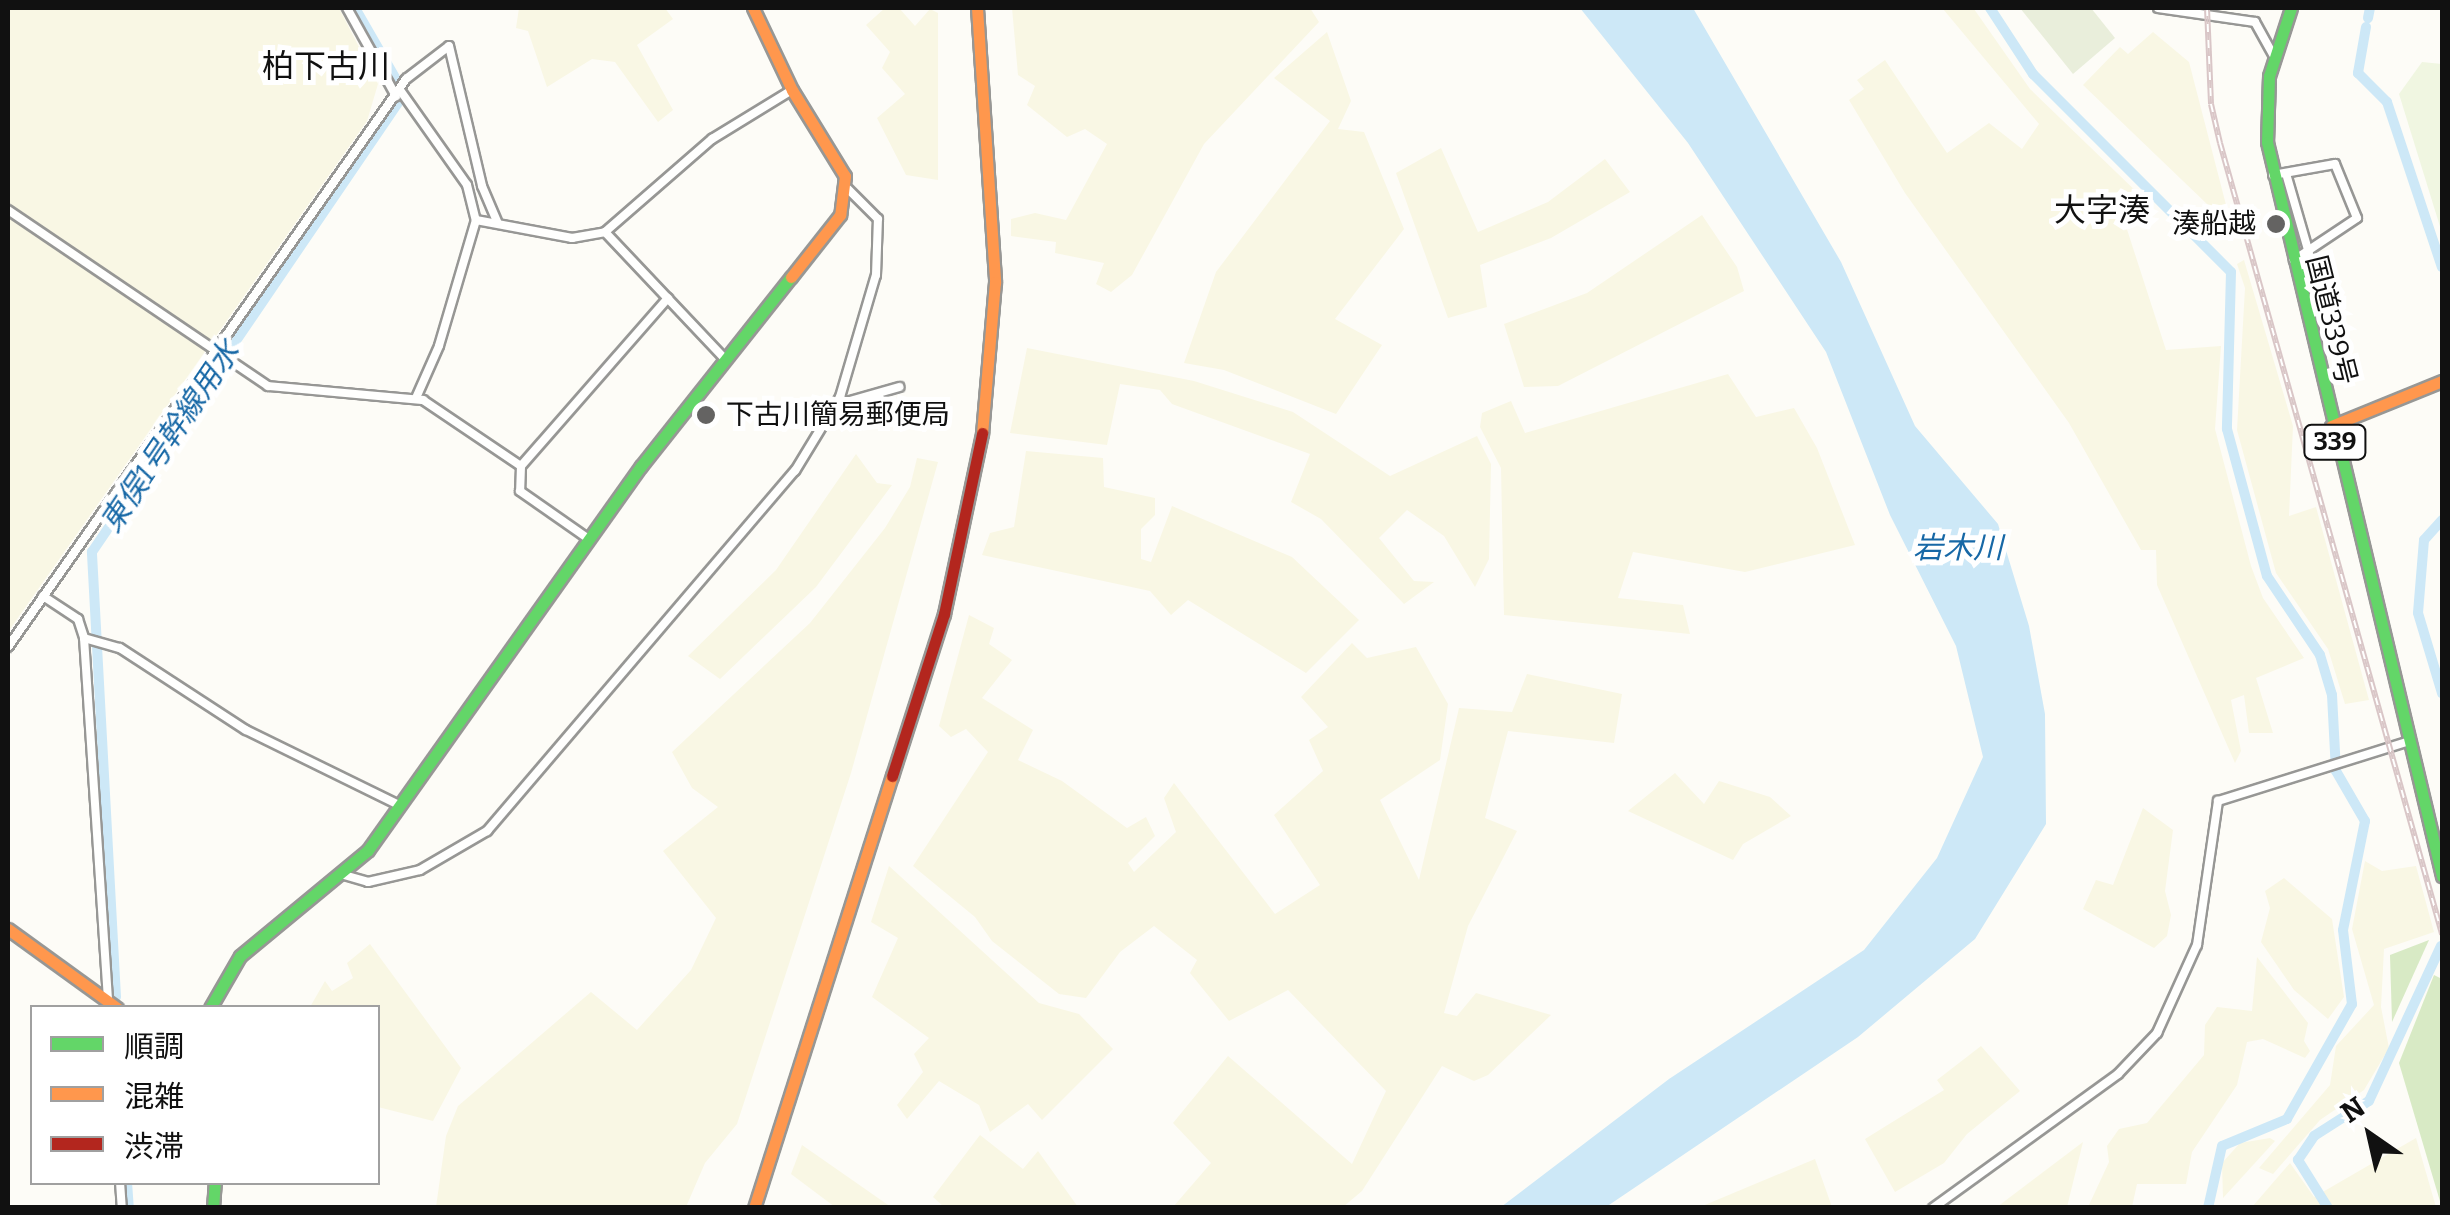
<!DOCTYPE html>
<meta charset="utf-8">
<style>
body{margin:0}
#map{position:relative;width:2450px;height:1215px;overflow:hidden;background:#fdfcf7;font-family:Bitter,"Noto Sans JP",serif}
div>[style]{position:absolute}
[style*='--x']{left:calc(var(--x)*1px);top:calc(var(--y)*1px);width:calc(var(--w)*1px);rotate:calc(var(--a)*1deg)}
.farmland>*{inset:0;background:#f9f7e4}
.forest>*{inset:0;background:#d8eac5}
.cemetery>*{inset:0;background:#e9eedb}
.pitch>*{inset:0;background:#f0f6e1}
.water>*{inset:0;background:#cde8f7}
.canal>*{height:10px;margin:-5px;padding:0 5px;transform-origin:5px;border-radius:5px;background:#cde8f7}
.roads{filter:drop-shadow(2px 0 #979795) drop-shadow(-2px 0 #979795) drop-shadow(0 2px #979795) drop-shadow(0 -2px #979795)}
.street>*{height:8px;margin:-4px;padding:0 4px;transform-origin:4px;border-radius:4px;background:#fffffe}
.fast>*{height:11px;margin:-5.5px;padding:0 5.5px;transform-origin:5.5px;border-radius:5.5px;background:#63d668}
.slow>*{height:11px;margin:-5.5px;padding:0 5.5px;transform-origin:5.5px;border-radius:5.5px;background:#ff974d}
.jam>*{height:11px;margin:-5.5px;padding:0 5.5px;transform-origin:5.5px;border-radius:5.5px;background:#b3261e}
.rail>*{height:6px;margin-top:-3px;transform-origin:0;background:repeating-linear-gradient(90deg,#fff 0 8px,#d9c6c7 0 16px);box-sizing:border-box;border-block:2px solid #d9c6c7}
.dots>*{width:28px;height:28px;translate:-50% -50%;box-sizing:border-box;border:5px solid #fff;border-radius:50%}
span{translate:-50% -50%;white-space:nowrap;text-align:center;line-height:1.15;-webkit-text-stroke:10px #fff;paint-order:stroke}
.shield-label span{padding:2px 8px;background:#fff;border:2px solid;border-radius:8px;-webkit-text-stroke-width:0}
.shield-label{font-size:25px;color:#111;font-weight:700}
.poi-label{font-size:28px;color:#111}
.right{translate:-100% -50%;text-align:right}
.left{translate:0 -50%;text-align:left}
.street-label{font-size:28px;color:#111}
.water-label{font-size:30px;color:#1768a6;font-style:italic}
.quarter-label{font-size:32px;color:#111}
.frame{position:absolute;inset:0;border:10px solid #111;pointer-events:none}
.legend{position:absolute;left:30px;top:1005px;width:350px;height:180px;box-sizing:border-box;background:#fff;border:2px solid #a0a0a0;margin:0;padding:12px 18px;list-style:none;font-size:30px;color:#111}
.legend li{display:flex;align-items:center;gap:20px;height:50px}
.legend b{width:50px;border:2px solid #a0a0a0}
.north{position:absolute;left:2320px;top:1085px;width:100px;height:100px;-webkit-text-stroke:8px #fff;paint-order:stroke;rotate:326deg;font-size:28px;font-weight:700;line-height:40px;text-align:center;color:#111}
.north::after{content:'';display:block;margin:auto;width:35px;height:45px;background:#111;clip-path:polygon(50% 0,100% 100%,50% 72%,0 100%)}
</style>
<div id="map">
<div class="farmland">
<div style="clip-path:polygon(8px 8px,339px 8px,378px 84px,367px 121px,8px 632px)"></div>
<div style="clip-path:polygon(519px 8px,665px 8px,673px 19px,637px 45px,673px 110px,658px 122px,615px 62px,592px 59px,547px 87px,528px 31px,516px 28px)"></div>
<div style="clip-path:polygon(885px 8px,899px 8px,915px 26px,930px 9px,938px 13px,938px 180px,906px 175px,877px 118px,905px 94px,882px 68px,890px 52px,866px 25px)"></div>
<div style="clip-path:polygon(1012px 8px,1310px 8px,1319px 22px,1204px 144px,1132px 275px,1111px 292px,1096px 284px,1104px 263px,1055px 253px,1056px 242px,1011px 236px,1011px 219px,1035px 213px,1066px 220px,1107px 144px,1085px 129px,1067px 137px,1027px 105px,1035px 86px,1018px 75px)"></div>
<div style="clip-path:polygon(1943px 9px,1974px 9px,2030px 89px,2144px 199px,2123px 217px,2166px 350px,2221px 346px,2215px 429px,2251px 566px,2263px 598px,2304px 658px,2256px 678px,2273px 733px,2249px 733px,2244px 695px,2231px 700px,2241px 751px,2235px 763px,2157px 585px,2156px 550px,2141px 550px,2069px 423px,1905px 193px,1849px 100px,1864px 89px,1857px 80px,1885px 60px,1947px 153px,1989px 123px,2022px 149px,2039px 124px)"></div>
<div style="clip-path:polygon(1327px 32px,1351px 101px,1338px 129px,1364px 132px,1404px 229px,1335px 319px,1382px 345px,1336px 414px,1224px 370px,1184px 363px,1216px 272px,1330px 121px,1274px 78px)"></div>
<div style="clip-path:polygon(2153px 32px,2189px 62px,2232px 228px,2083px 85px,2120px 47px,2128px 54px)"></div>
<div style="clip-path:polygon(1441px 148px,1478px 232px,1548px 202px,1605px 159px,1630px 192px,1551px 238px,1480px 265px,1487px 307px,1448px 318px,1396px 173px)"></div>
<div style="clip-path:polygon(1702px 215px,1737px 267px,1744px 291px,1558px 386px,1524px 387px,1504px 324px,1587px 293px)"></div>
<div style="clip-path:polygon(2244px 260px,2293px 426px,2289px 516px,2316px 507px,2369px 700px,2345px 704px,2328px 649px,2276px 573px,2237px 430px,2245px 288px,2237px 264px)"></div>
<div style="clip-path:polygon(1027px 348px,1194px 381px,1293px 412px,1390px 476px,1477px 436px,1491px 464px,1489px 559px,1475px 587px,1444px 536px,1407px 510px,1379px 538px,1414px 581px,1434px 582px,1404px 604px,1321px 519px,1291px 502px,1310px 454px,1172px 404px,1160px 390px,1120px 384px,1107px 445px,1010px 433px)"></div>
<div style="clip-path:polygon(1728px 374px,1756px 417px,1794px 408px,1817px 448px,1855px 545px,1745px 572px,1633px 552px,1618px 598px,1683px 605px,1690px 634px,1504px 615px,1501px 468px,1480px 427px,1482px 413px,1511px 401px,1525px 433px)"></div>
<div style="clip-path:polygon(1026px 451px,1103px 458px,1104px 487px,1155px 498px,1155px 515px,1141px 529px,1141px 559px,1151px 562px,1172px 506px,1292px 557px,1359px 620px,1306px 673px,1188px 600px,1171px 615px,1150px 591px,982px 555px,990px 533px,1014px 527px)"></div>
<div style="clip-path:polygon(856px 454px,877px 483px,892px 485px,816px 587px,720px 679px,688px 656px,776px 570px)"></div>
<div style="clip-path:polygon(917px 458px,938px 462px,851px 773px,737px 1124px,705px 1163px,686px 1207px,436px 1207px,446px 1136px,458px 1106px,591px 992px,637px 1030px,691px 970px,716px 918px,663px 851px,718px 807px,692px 788px,672px 752px,810px 623px,885px 528px,910px 487px)"></div>
<div style="clip-path:polygon(969px 615px,994px 628px,989px 644px,1012px 660px,982px 698px,1033px 730px,1018px 760px,1062px 781px,1127px 828px,1146px 817px,1155px 836px,1128px 863px,1134px 872px,1176px 832px,1164px 798px,1174px 783px,1275px 914px,1320px 885px,1274px 815px,1323px 771px,1309px 740px,1328px 727px,1301px 697px,1352px 643px,1367px 658px,1416px 647px,1448px 704px,1440px 760px,1380px 800px,1419px 880px,1459px 708px,1512px 712px,1527px 674px,1622px 694px,1614px 743px,1508px 731px,1485px 818px,1517px 831px,1468px 926px,1444px 1013px,1457px 1016px,1476px 993px,1551px 1015px,1488px 1075px,1474px 1081px,1442px 1066px,1362px 1191px,1343px 1207px,1173px 1207px,1211px 1163px,1173px 1123px,1228px 1056px,1352px 1164px,1386px 1091px,1288px 990px,1229px 1021px,1190px 973px,1197px 960px,1154px 926px,1120px 952px,1086px 998px,1059px 994px,992px 941px,975px 917px,913px 866px,988px 752px,966px 729px,951px 737px,939px 726px)"></div>
<div style="clip-path:polygon(1675px 773px,1704px 804px,1719px 781px,1770px 797px,1791px 816px,1743px 844px,1733px 860px,1628px 811px)"></div>
<div style="clip-path:polygon(2143px 808px,2173px 830px,2165px 891px,2171px 915px,2167px 936px,2154px 948px,2083px 909px,2096px 880px,2113px 885px)"></div>
<div style="clip-path:polygon(2365px 861px,2382px 871px,2416px 866px,2434px 932px,2384px 949px,2381px 1007px,2389px 1048px,2364px 1090px,2320px 1120px,2273px 1174px,2259px 1168px,2330px 1085px,2336px 1046px,2374px 1005px,2352px 929px)"></div>
<div style="clip-path:polygon(889px 866px,1039px 1003px,1079px 1014px,1113px 1049px,1042px 1120px,1028px 1104px,990px 1132px,979px 1105px,939px 1081px,907px 1119px,897px 1105px,923px 1072px,914px 1054px,929px 1038px,872px 997px,898px 938px,871px 922px)"></div>
<div style="clip-path:polygon(2284px 878px,2332px 919px,2344px 997px,2328px 1019px,2294px 990px,2261px 942px,2270px 908px,2265px 891px)"></div>
<div style="clip-path:polygon(370px 944px,461px 1068px,433px 1121px,378px 1107px,378px 1008px,310px 1007px,325px 981px,332px 991px,353px 978px,347px 963px)"></div>
<div style="clip-path:polygon(2257px 957px,2308px 1023px,2304px 1041px,2310px 1051px,2305px 1058px,2263px 1039px,2247px 1042px,2237px 1085px,2192px 1152px,2186px 1184px,2137px 1184px,2132px 1207px,2088px 1207px,2109px 1162px,2107px 1146px,2119px 1129px,2147px 1123px,2204px 1055px,2205px 1025px,2217px 1007px,2252px 1011px)"></div>
<div style="clip-path:polygon(1981px 1046px,2020px 1091px,1967px 1134px,1944px 1163px,1895px 1192px,1865px 1139px,1944px 1090px,1937px 1080px)"></div>
<div style="clip-path:polygon(980px 1135px,1023px 1169px,1038px 1151px,1078px 1207px,944px 1207px,933px 1197px)"></div>
<div style="clip-path:polygon(2270px 1138px,2275px 1141px,2223px 1198px,2222px 1163px,2240px 1143px)"></div>
<div style="clip-path:polygon(2416px 1138px,2436px 1207px,2252px 1207px,2290px 1163px,2314px 1197px)"></div>
<div style="clip-path:polygon(2083px 1142px,2067px 1207px,1997px 1207px)"></div>
<div style="clip-path:polygon(802px 1145px,891px 1207px,835px 1207px,791px 1174px)"></div>
<div style="clip-path:polygon(1815px 1159px,1832px 1207px,1700px 1207px)"></div>
</div>
<div class="forest">
<div style="clip-path:polygon(2429px 940px,2392px 1022px,2390px 955px)"></div>
<div style="clip-path:polygon(2434px 975px,2442px 979px,2442px 1208px,2399px 1063px)"></div>
</div>
<div class="cemetery">
<div style="clip-path:polygon(2020px 8px,2091px 8px,2115px 38px,2073px 74px)"></div>
</div>
<div class="pitch">
<div style="clip-path:polygon(2422px 62px,2442px 64px,2442px 233px,2399px 94px)"></div>
</div>
<div class="water">
<div style="clip-path:polygon(1580px 8px,1693px 8px,1841px 262px,1915px 426px,1998px 524px,2029px 626px,2045px 714px,2046px 824px,1975px 939px,1858px 1037px,1606px 1207px,1501px 1207px,1669px 1079px,1864px 950px,1937px 858px,1983px 757px,1956px 646px,1890px 515px,1826px 352px,1688px 143px)"></div>
</div>
<div class="canal">
<div style="--x:355;--y:8;--w:84;--a:60.1"></div>
<div style="--x:1990;--y:8;--w:79;--a:56.9"></div>
<div style="--x:2033;--y:74;--w:280;--a:45"></div>
<div style="--x:2231;--y:272;--w:157;--a:91.5"></div>
<div style="--x:2227;--y:429;--w:152;--a:74.8"></div>
<div style="--x:2267;--y:576;--w:95;--a:56.1"></div>
<div style="--x:2320;--y:655;--w:42;--a:73.3"></div>
<div style="--x:2332;--y:695;--w:76;--a:87"></div>
<div style="--x:2336;--y:771;--w:58;--a:59.9"></div>
<div style="--x:2365;--y:821;--w:111;--a:101.4"></div>
<div style="--x:2343;--y:930;--w:75;--a:83.1"></div>
<div style="--x:2352;--y:1004;--w:132;--a:119.5"></div>
<div style="--x:2287;--y:1119;--w:70;--a:157.4"></div>
<div style="--x:2222;--y:1146;--w:64;--a:102.7"></div>
<div style="--x:2368;--y:18;--w:10;--a:-79"></div>
<div style="--x:2366;--y:27;--w:47;--a:99.9"></div>
<div style="--x:2358;--y:73;--w:41;--a:45"></div>
<div style="--x:2387;--y:102;--w:174;--a:71.6"></div>
<div style="--x:2442;--y:520;--w:27;--a:132"></div>
<div style="--x:2424;--y:540;--w:73;--a:94.7"></div>
<div style="--x:2418;--y:613;--w:84;--a:73.3"></div>
<div style="--x:116;--y:997;--w:446;--a:-93.1"></div>
<div style="--x:92;--y:552;--w:543;--a:-55.73"></div>
<div style="--x:127;--y:1182;--w:26;--a:86"></div>
<div style="--x:2328;--y:1208;--w:57;--a:-122"></div>
<div style="--x:2298;--y:1160;--w:29;--a:-56"></div>
<div style="--x:2314;--y:1136;--w:65;--a:-32.5"></div>
<div style="--x:2369;--y:1101;--w:171;--a:-65.1"></div>
</div>
<div class="roads">
<div class="street">
<div style="--x:347;--y:8;--w:101;--a:60.9"></div>
<div style="--x:2158;--y:8;--w:98;--a:8.2"></div>
<div style="--x:2255;--y:22;--w:37;--a:61"></div>
<div style="--x:400;--y:90;--w:116;--a:54.8"></div>
<div style="--x:467;--y:185;--w:36;--a:76"></div>
<div style="--x:476;--y:220;--w:131;--a:106.4"></div>
<div style="--x:439;--y:346;--w:57;--a:113.9"></div>
<div style="--x:2273;--y:175;--w:63;--a:-10.1"></div>
<div style="--x:2335;--y:164;--w:58;--a:67.8"></div>
<div style="--x:2357;--y:218;--w:76;--a:146.3"></div>
<div style="--x:2287;--y:177;--w:79;--a:73.9"></div>
<div style="--x:8;--y:210;--w:314;--a:34.1"></div>
<div style="--x:268;--y:386;--w:156;--a:5.2"></div>
<div style="--x:423;--y:400;--w:118;--a:34"></div>
<div style="--x:521;--y:466;--w:25;--a:92"></div>
<div style="--x:520;--y:491;--w:82;--a:35"></div>
<div style="--x:476;--y:220;--w:98;--a:10.6"></div>
<div style="--x:572;--y:238;--w:34;--a:-10"></div>
<div style="--x:605;--y:232;--w:142;--a:-41"></div>
<div style="--x:712;--y:139;--w:94;--a:-31.5"></div>
<div style="--x:605;--y:232;--w:176;--a:46.6"></div>
<div style="--x:836;--y:405;--w:66;--a:-15.9"></div>
<div style="--x:521;--y:466;--w:223;--a:-48.8"></div>
<div style="--x:43;--y:596;--w:42;--a:33.3"></div>
<div style="--x:78;--y:619;--w:20;--a:72"></div>
<div style="--x:84;--y:638;--w:363;--a:86.2"></div>
<div style="--x:84;--y:638;--w:37;--a:16"></div>
<div style="--x:120;--y:648;--w:150;--a:33.1"></div>
<div style="--x:246;--y:730;--w:170;--a:26.1"></div>
<div style="--x:8;--y:647;--w:694;--a:-54.98"></div>
<div style="--x:406;--y:79;--w:54;--a:-37.5"></div>
<div style="--x:449;--y:46;--w:144;--a:76.7"></div>
<div style="--x:482;--y:186;--w:39;--a:67"></div>
<div style="--x:344;--y:875;--w:25;--a:16"></div>
<div style="--x:368;--y:882;--w:53;--a:-13"></div>
<div style="--x:420;--y:870;--w:78;--a:-30.2"></div>
<div style="--x:487;--y:831;--w:474;--a:-49.5"></div>
<div style="--x:795;--y:471;--w:87;--a:-58.7"></div>
<div style="--x:840;--y:397;--w:127;--a:-73.6"></div>
<div style="--x:876;--y:275;--w:56;--a:-88"></div>
<div style="--x:878;--y:219;--w:42;--a:-135"></div>
<div style="--x:120;--y:1182;--w:26;--a:86"></div>
<div style="--x:1933;--y:1208;--w:228;--a:-35.9"></div>
<div style="--x:2118;--y:1074;--w:57;--a:-46.4"></div>
<div style="--x:2157;--y:1033;--w:97;--a:-65.6"></div>
<div style="--x:2197;--y:945;--w:146;--a:-81.7"></div>
<div style="--x:2218;--y:801;--w:201;--a:-17.4"></div>
</div>
<div class="fast">
<div style="--x:2291;--y:8;--w:71;--a:107.9"></div>
<div style="--x:2269;--y:76;--w:66;--a:91.7"></div>
<div style="--x:2267;--y:142;--w:755;--a:76.59"></div>
<div style="--x:210;--y:1008;--w:60;--a:-60"></div>
<div style="--x:240;--y:956;--w:166;--a:-39.6"></div>
<div style="--x:368;--y:850;--w:471;--a:-54.6"></div>
<div style="--x:641;--y:466;--w:241;--a:-51.6"></div>
<div style="--x:213;--y:1208;--w:26;--a:-86"></div>
</div>
<div class="slow">
<div style="--x:753;--y:8;--w:91;--a:64.6"></div>
<div style="--x:792;--y:90;--w:101;--a:58.4"></div>
<div style="--x:845;--y:176;--w:39;--a:97"></div>
<div style="--x:840;--y:215;--w:79;--a:128.3"></div>
<div style="--x:977;--y:8;--w:275;--a:86.2"></div>
<div style="--x:995;--y:282;--w:152;--a:94.9"></div>
<div style="--x:2331;--y:426;--w:120;--a:-22.1"></div>
<div style="--x:8;--y:929;--w:135;--a:35.9"></div>
<div style="--x:754;--y:1208;--w:454;--a:-72.3"></div>
</div>
<div class="jam">
<div style="--x:892;--y:776;--w:170;--a:-72.2"></div>
<div style="--x:944;--y:614;--w:185;--a:-78.1"></div>
</div>
</div>
<div class="rail">
<div style="--x:2207;--y:8;--w:96;--a:87.6"></div>
<div style="--x:2211;--y:104;--w:40;--a:77"></div>
<div style="--x:2220;--y:143;--w:822;--a:74.32"></div>
</div>
<div class="dots">
<div style="left:2276px;top:224px;background:#646362"></div>
<div style="left:706px;top:415px;background:#646362"></div>
</div>
<div class="shield-label">
<span style="left:2335px;top:442px">339</span>
</div>
<div class="poi-label">
<span class="right" style="left:2256px;top:224px">湊船越</span>
<span class="left" style="left:726px;top:415px">下古川簡易郵便局</span>
</div>
<div class="street-label">
<span style="left:2331px;top:320px;rotate:76deg">国道339号</span>
</div>
<div class="water-label">
<span style="left:170px;top:437px;rotate:-56deg">東俣1号幹線用水</span>
<span style="left:1958px;top:548px">岩木川</span>
</div>
<div class="quarter-label">
<span style="left:326px;top:66px">柏下古川</span>
<span style="left:2102px;top:210px">大字湊</span>
</div>
<div class="frame"></div>
<ul class="legend">
<li><b style="height:12px;background:#63d668"></b>順調</li>
<li><b style="height:12px;background:#ff974d"></b>混雑</li>
<li><b style="height:12px;background:#b3261e"></b>渋滞</li>
</ul>
<div class="north">N</div>
</div>
